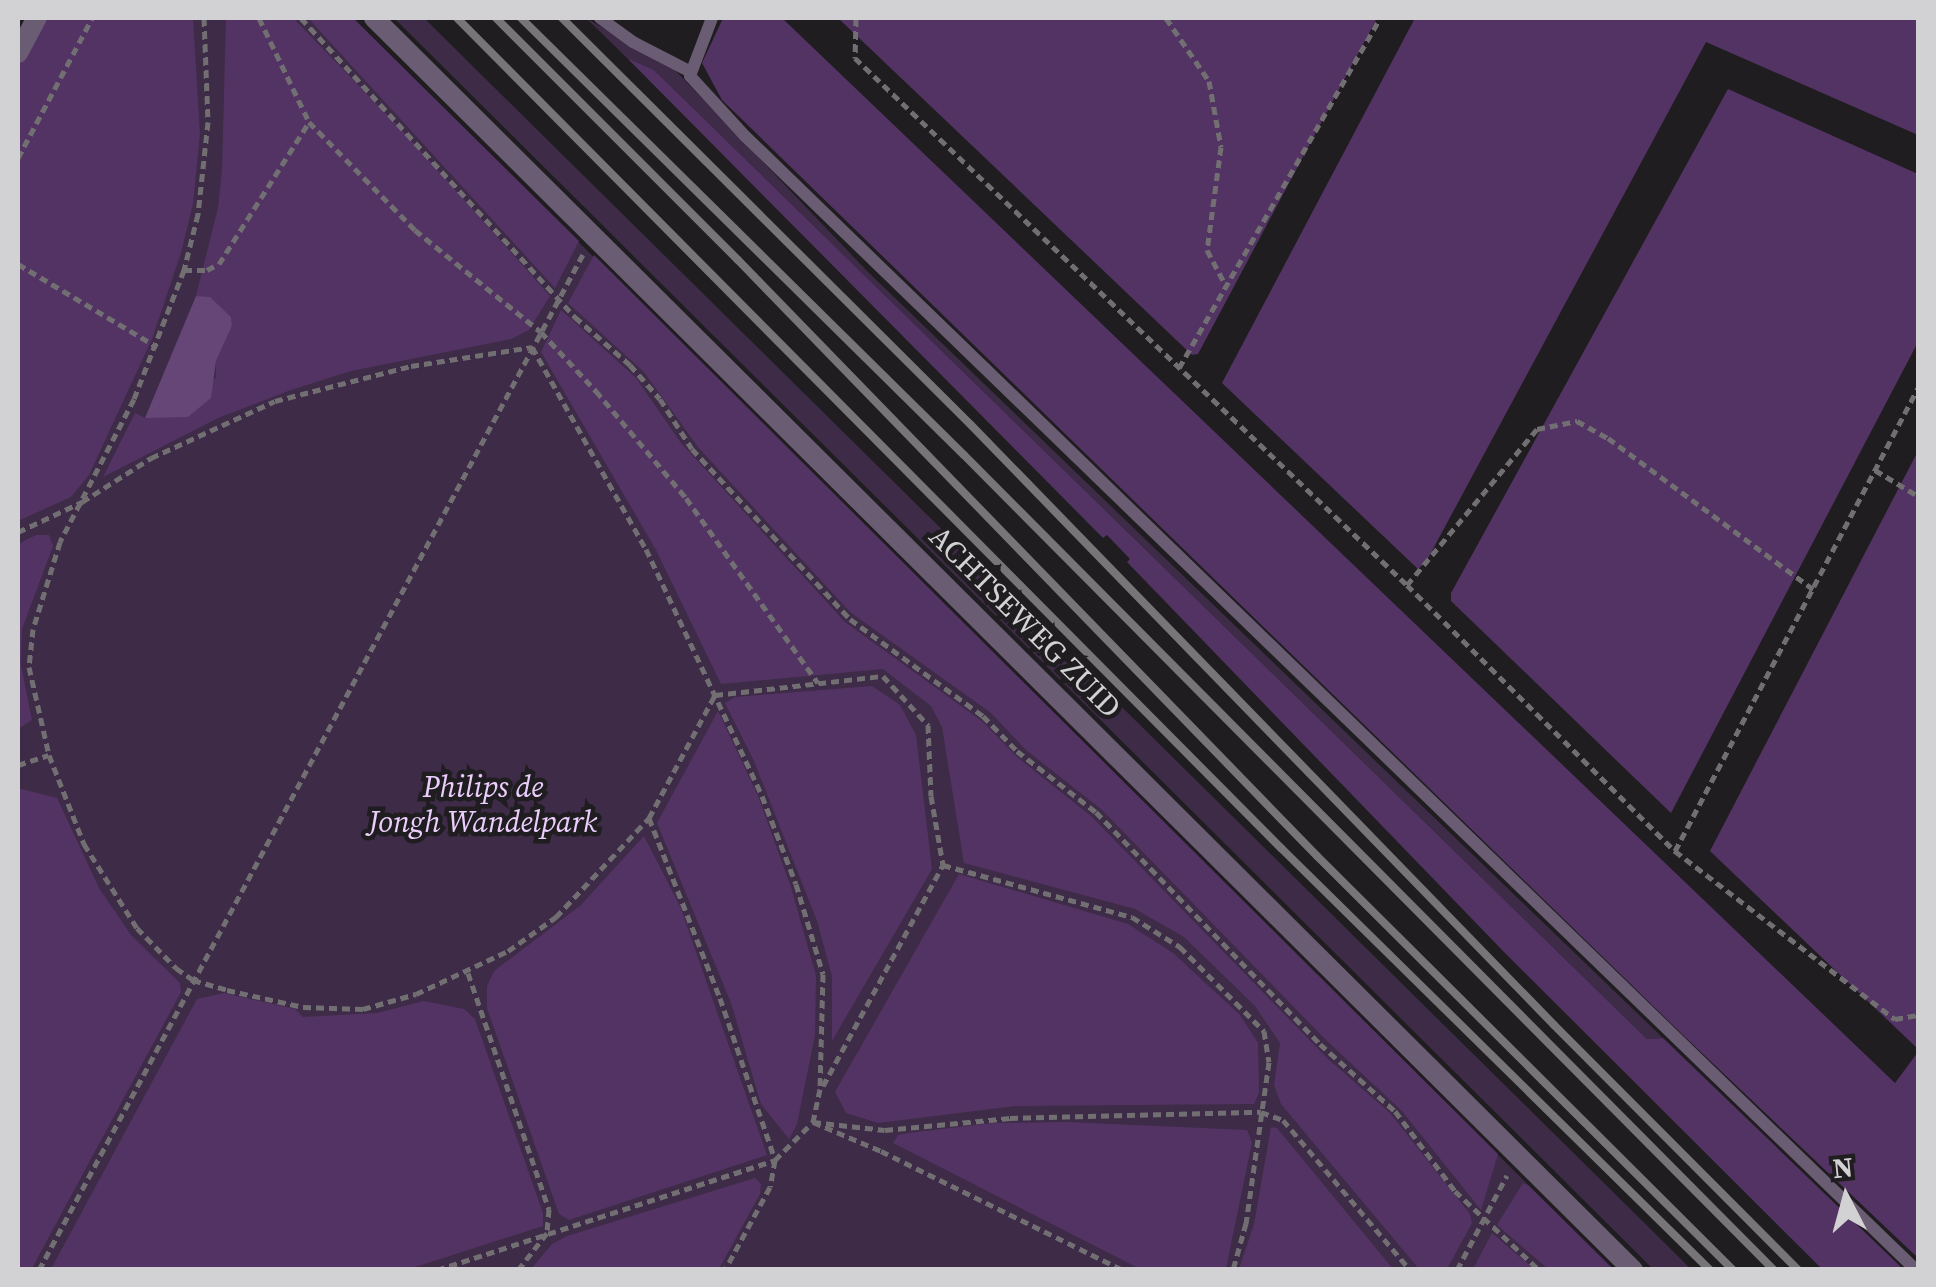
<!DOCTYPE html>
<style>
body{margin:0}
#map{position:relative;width:1936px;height:1287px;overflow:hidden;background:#1f1d20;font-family:"Source Serif 4",serif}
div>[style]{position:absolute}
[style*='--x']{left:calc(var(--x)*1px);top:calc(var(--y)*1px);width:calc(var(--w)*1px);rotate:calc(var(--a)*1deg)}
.green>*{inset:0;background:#3e2b47}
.forest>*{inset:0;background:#533363}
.water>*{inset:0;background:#664577}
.path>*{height:5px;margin-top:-2.5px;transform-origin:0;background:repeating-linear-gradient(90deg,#716f72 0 8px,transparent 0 13px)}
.service>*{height:12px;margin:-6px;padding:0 6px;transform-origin:6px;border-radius:6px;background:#6a5c72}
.minor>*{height:20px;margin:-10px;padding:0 10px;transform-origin:10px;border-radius:10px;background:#6a5c72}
.tertiary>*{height:20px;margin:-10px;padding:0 10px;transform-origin:10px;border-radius:10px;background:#6a5c72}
.rail>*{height:8px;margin:-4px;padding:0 4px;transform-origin:4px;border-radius:4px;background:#777578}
span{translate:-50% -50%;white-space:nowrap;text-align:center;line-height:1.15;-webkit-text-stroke:9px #1f1d20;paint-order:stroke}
.street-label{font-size:30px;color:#d2d1d3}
.park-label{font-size:30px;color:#eccefd;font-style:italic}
.frame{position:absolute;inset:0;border:20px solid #d2d1d3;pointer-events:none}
.north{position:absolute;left:1796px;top:1147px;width:100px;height:100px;-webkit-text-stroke:8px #1f1d20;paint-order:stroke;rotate:354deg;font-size:28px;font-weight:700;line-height:40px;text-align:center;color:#d2d1d3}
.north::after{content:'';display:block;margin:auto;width:35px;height:45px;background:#d2d1d3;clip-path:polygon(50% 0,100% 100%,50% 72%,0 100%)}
</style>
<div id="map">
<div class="green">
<div style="clip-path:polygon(81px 18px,353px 18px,1613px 1269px,18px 1270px,18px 138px)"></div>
<div style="clip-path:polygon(394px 18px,424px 18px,1691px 1269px,1653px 1269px)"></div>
<div style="clip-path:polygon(586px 18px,675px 70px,868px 272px,1663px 1038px,1647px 1039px,654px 70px,627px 58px)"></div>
</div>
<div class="forest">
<div style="clip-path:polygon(43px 18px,193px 18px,200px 134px,193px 204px,181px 253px,152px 339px,89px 475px,71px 497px,18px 521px,18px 66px)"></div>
<div style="clip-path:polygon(226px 18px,293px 18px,398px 126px,550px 296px,529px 330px,511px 339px,351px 371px,291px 390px,218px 418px,103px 477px,135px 413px,145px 418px,216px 378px,216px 361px,232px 326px,231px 317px,210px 298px,196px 296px,218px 208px,222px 170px)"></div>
<div style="clip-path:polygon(308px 18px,353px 18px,579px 241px,555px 288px)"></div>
<div style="clip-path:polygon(723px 18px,782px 18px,1895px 1083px,1918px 1052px,1918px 1258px,1684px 1036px,722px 100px,702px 63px)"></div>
<div style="clip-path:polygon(838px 18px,1377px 18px,1198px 354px,1192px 355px)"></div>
<div style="clip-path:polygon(1415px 18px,1918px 18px,1918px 135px,1706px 42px,1426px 562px,1418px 569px,1222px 383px)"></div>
<div style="clip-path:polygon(627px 58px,654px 70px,1647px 1039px,1663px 1038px,1903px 1269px,1822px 1269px,1505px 953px,1127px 562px,1130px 559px,1107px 535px,1103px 538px)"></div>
<div style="clip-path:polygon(1728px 89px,1918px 174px,1918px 342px,1671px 813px,1451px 601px,1451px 593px)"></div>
<div style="clip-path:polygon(594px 255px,1498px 1154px,1481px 1210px,1402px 1111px,1325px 1039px,1101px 809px,1026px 750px,991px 713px,850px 612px,698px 447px,644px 372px,568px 303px)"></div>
<div style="clip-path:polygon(561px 310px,636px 378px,681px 443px,845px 622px,983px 722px,1017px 757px,1091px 816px,1328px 1059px,1390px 1113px,1470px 1214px,1472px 1223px,1447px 1269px,1419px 1269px,1281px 1104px,1274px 1085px,1280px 1043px,1255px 1006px,1184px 937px,1135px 909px,964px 863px,942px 727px,931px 706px,883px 669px,721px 684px,656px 550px,541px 352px)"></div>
<div style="clip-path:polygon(1918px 451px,1918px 1049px,1710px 851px)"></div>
<div style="clip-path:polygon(36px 535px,49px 535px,53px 546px,22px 629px,21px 665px,32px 720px,18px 729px,18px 544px)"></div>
<div style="clip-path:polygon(872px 686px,900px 705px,916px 735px,932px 869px,832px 1041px,832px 976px,817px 921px,754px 761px,725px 703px,735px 697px)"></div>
<div style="clip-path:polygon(718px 711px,758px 796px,791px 887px,816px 976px,815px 1035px,797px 1124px,789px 1139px,761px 1104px,731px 1003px,657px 823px)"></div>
<div style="clip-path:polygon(18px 788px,57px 798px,99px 888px,131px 935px,180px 983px,181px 992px,31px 1270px,18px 1269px)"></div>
<div style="clip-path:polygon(644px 836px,680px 906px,767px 1155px,569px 1220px,559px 1214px,487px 1008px,487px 986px,494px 971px,581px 905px)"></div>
<div style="clip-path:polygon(959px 874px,1128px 924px,1173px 953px,1240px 1015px,1258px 1043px,1259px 1092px,1254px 1104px,1015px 1106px,878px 1123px,846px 1113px,835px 1092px)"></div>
<div style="clip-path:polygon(224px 993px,295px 1009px,303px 1017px,377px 1013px,424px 1001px,464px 1009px,475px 1019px,543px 1213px,543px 1226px,409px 1269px,51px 1269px,197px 999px)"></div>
<div style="clip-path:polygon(1067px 1122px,1247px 1130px,1252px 1142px,1226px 1269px,1140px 1269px,893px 1143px,898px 1135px,908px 1133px,992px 1123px)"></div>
<div style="clip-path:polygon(1271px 1127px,1277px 1128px,1393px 1269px,1239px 1269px,1254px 1224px)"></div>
<div style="clip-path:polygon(755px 1178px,761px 1184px,760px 1194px,719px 1269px,531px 1269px,552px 1244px,567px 1236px)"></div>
<div style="clip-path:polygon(1523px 1183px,1528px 1185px,1613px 1269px,1548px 1269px,1497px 1225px)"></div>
<div style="clip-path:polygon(1492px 1233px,1534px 1269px,1473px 1269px)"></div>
</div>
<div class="water">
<div style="clip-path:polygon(196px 296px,210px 297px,231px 317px,232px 326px,216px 361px,211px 398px,188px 417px,145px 418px)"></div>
</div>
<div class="path">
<div style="--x:204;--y:18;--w:104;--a:87.8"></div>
<div style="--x:208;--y:122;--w:93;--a:96.2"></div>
<div style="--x:198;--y:214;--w:58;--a:104"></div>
<div style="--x:184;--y:270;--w:138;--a:111.2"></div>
<div style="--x:134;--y:399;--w:161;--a:117.4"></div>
<div style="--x:60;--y:542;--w:91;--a:107.2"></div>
<div style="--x:33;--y:629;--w:38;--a:96"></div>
<div style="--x:29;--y:667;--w:90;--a:77.2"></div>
<div style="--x:49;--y:755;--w:96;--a:68.5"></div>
<div style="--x:84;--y:844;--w:99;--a:57.8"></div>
<div style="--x:137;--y:928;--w:56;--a:45.7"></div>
<div style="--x:176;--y:968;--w:21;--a:35"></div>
<div style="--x:193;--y:980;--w:35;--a:16"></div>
<div style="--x:227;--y:990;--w:78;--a:12.6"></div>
<div style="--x:303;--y:1007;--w:60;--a:1.9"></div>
<div style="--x:363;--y:1009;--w:55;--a:-15.8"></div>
<div style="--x:416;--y:994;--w:102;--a:-25.1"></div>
<div style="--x:508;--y:951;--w:59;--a:-35.3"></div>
<div style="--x:556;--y:917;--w:136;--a:-46.8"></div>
<div style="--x:649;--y:818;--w:140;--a:-61.8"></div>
<div style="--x:715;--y:695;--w:169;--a:-6.5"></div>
<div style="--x:883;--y:676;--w:67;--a:47.4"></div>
<div style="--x:928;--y:725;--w:71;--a:87.6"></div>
<div style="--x:931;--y:796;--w:70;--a:80.1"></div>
<div style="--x:943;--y:865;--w:196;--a:15.4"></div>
<div style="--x:1132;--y:917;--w:57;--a:32"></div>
<div style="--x:1180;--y:947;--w:119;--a:45"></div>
<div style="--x:1264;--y:1031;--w:31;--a:81"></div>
<div style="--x:1269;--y:1062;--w:163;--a:98.1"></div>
<div style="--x:1246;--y:1223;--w:49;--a:105.5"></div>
<div style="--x:259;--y:18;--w:115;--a:64.3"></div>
<div style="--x:309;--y:122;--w:151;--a:45.5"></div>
<div style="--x:415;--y:230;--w:162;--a:39"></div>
<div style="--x:541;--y:332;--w:81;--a:47"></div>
<div style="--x:596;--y:391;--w:140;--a:49.9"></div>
<div style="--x:686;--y:498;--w:227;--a:54.5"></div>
<div style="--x:301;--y:18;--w:406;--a:47.5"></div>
<div style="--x:575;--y:317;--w:73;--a:41.1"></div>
<div style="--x:630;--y:365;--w:45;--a:48.6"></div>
<div style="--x:660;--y:399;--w:59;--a:57.4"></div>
<div style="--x:692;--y:449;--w:232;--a:47.1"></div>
<div style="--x:850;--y:619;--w:165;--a:36.1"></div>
<div style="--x:983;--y:716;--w:49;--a:45.8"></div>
<div style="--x:1017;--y:751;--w:100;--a:37.7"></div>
<div style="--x:1096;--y:812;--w:322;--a:46"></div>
<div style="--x:1320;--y:1044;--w:101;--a:41.8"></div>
<div style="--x:1395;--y:1111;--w:100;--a:53.1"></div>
<div style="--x:1455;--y:1191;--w:115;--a:43.2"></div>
<div style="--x:856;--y:18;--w:40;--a:91.4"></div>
<div style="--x:855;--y:58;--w:763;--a:43.67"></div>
<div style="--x:1407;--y:585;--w:378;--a:44.8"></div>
<div style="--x:1675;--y:851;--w:277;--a:37.4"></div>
<div style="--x:1895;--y:1019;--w:23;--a:-10"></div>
<div style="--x:1166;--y:18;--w:76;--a:55.7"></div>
<div style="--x:1209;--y:81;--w:67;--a:79.7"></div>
<div style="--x:1221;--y:147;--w:104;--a:97.7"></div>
<div style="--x:1207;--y:250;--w:40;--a:62"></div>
<div style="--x:18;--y:158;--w:158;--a:-62.1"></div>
<div style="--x:18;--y:264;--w:162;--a:30.8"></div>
<div style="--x:184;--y:270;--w:23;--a:0"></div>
<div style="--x:207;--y:270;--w:13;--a:-27"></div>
<div style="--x:219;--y:264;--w:168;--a:-57.6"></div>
<div style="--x:1179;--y:368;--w:404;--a:-60.1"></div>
<div style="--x:1875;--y:470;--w:50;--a:31.2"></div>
<div style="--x:18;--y:532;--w:71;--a:-25.1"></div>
<div style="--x:82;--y:502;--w:82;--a:-32.5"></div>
<div style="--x:151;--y:458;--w:136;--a:-24.7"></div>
<div style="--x:275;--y:401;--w:140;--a:-14.4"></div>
<div style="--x:411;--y:366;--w:122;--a:-8.9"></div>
<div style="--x:532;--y:347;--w:232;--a:60.6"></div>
<div style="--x:646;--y:549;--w:273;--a:64.8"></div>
<div style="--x:762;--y:796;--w:94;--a:68.9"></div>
<div style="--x:796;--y:884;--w:94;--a:73.3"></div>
<div style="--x:823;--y:974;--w:115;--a:91.5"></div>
<div style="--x:820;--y:1089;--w:34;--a:102"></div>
<div style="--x:813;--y:1122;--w:74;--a:23.1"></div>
<div style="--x:881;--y:1151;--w:270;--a:26.2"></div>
<div style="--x:1407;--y:585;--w:203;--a:-50.2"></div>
<div style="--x:1537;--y:429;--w:41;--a:-11.3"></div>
<div style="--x:1577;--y:421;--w:35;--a:29"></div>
<div style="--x:1608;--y:438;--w:255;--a:36.4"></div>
<div style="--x:18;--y:765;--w:32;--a:-18"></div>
<div style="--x:649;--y:818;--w:193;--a:68.5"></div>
<div style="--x:720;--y:998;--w:171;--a:71.2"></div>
<div style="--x:775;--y:1160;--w:27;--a:100"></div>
<div style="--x:770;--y:1187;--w:94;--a:118.5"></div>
<div style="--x:1675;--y:851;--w:523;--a:-62.31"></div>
<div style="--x:468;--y:973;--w:250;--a:71.1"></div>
<div style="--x:549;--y:1209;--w:24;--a:95"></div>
<div style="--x:547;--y:1233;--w:47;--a:128.1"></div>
<div style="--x:823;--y:1086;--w:251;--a:-61.5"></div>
<div style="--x:39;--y:1270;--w:1152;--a:-61.83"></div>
<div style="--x:437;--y:1270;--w:355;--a:-18"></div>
<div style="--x:775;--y:1160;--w:54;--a:-45"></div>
<div style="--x:813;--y:1122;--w:72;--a:6.3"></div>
<div style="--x:885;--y:1130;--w:126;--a:-5.5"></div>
<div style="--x:1010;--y:1118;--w:251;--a:-1.4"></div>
<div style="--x:1261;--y:1112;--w:23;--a:20"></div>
<div style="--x:1283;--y:1120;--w:197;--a:49.7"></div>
<div style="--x:1457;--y:1270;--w:107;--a:-62.2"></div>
</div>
<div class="service">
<div style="--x:600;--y:18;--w:41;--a:36"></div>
<div style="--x:633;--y:42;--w:65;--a:27.3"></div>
<div style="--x:712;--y:18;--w:62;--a:110.8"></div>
<div style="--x:690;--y:76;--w:81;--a:47.5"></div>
<div style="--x:745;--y:136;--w:1630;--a:44.08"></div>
</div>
<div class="minor">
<div style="--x:18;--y:53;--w:40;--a:-62"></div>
</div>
<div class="tertiary">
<div style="--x:374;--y:18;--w:1776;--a:44.84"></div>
</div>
<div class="rail">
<div style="--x:457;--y:18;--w:1170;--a:45.21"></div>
<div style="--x:1281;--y:848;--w:602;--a:44.53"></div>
<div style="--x:496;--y:18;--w:342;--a:45"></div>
<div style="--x:738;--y:260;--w:831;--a:45.83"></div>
<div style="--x:1317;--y:856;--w:587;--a:44.86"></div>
<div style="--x:521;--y:18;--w:622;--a:44.61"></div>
<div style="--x:964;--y:455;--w:1149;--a:45.18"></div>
<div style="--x:562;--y:18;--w:577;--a:44.86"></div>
<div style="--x:971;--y:425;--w:837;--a:45.82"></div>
<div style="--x:1554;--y:1025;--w:346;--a:45.1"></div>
</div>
<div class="street-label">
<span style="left:1025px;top:622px;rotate:45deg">ACHTSEWEG ZUID</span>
</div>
<div class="park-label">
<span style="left:483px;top:804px">Philips de<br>Jongh Wandelpark</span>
</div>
<div class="frame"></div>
<div class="north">N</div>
</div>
